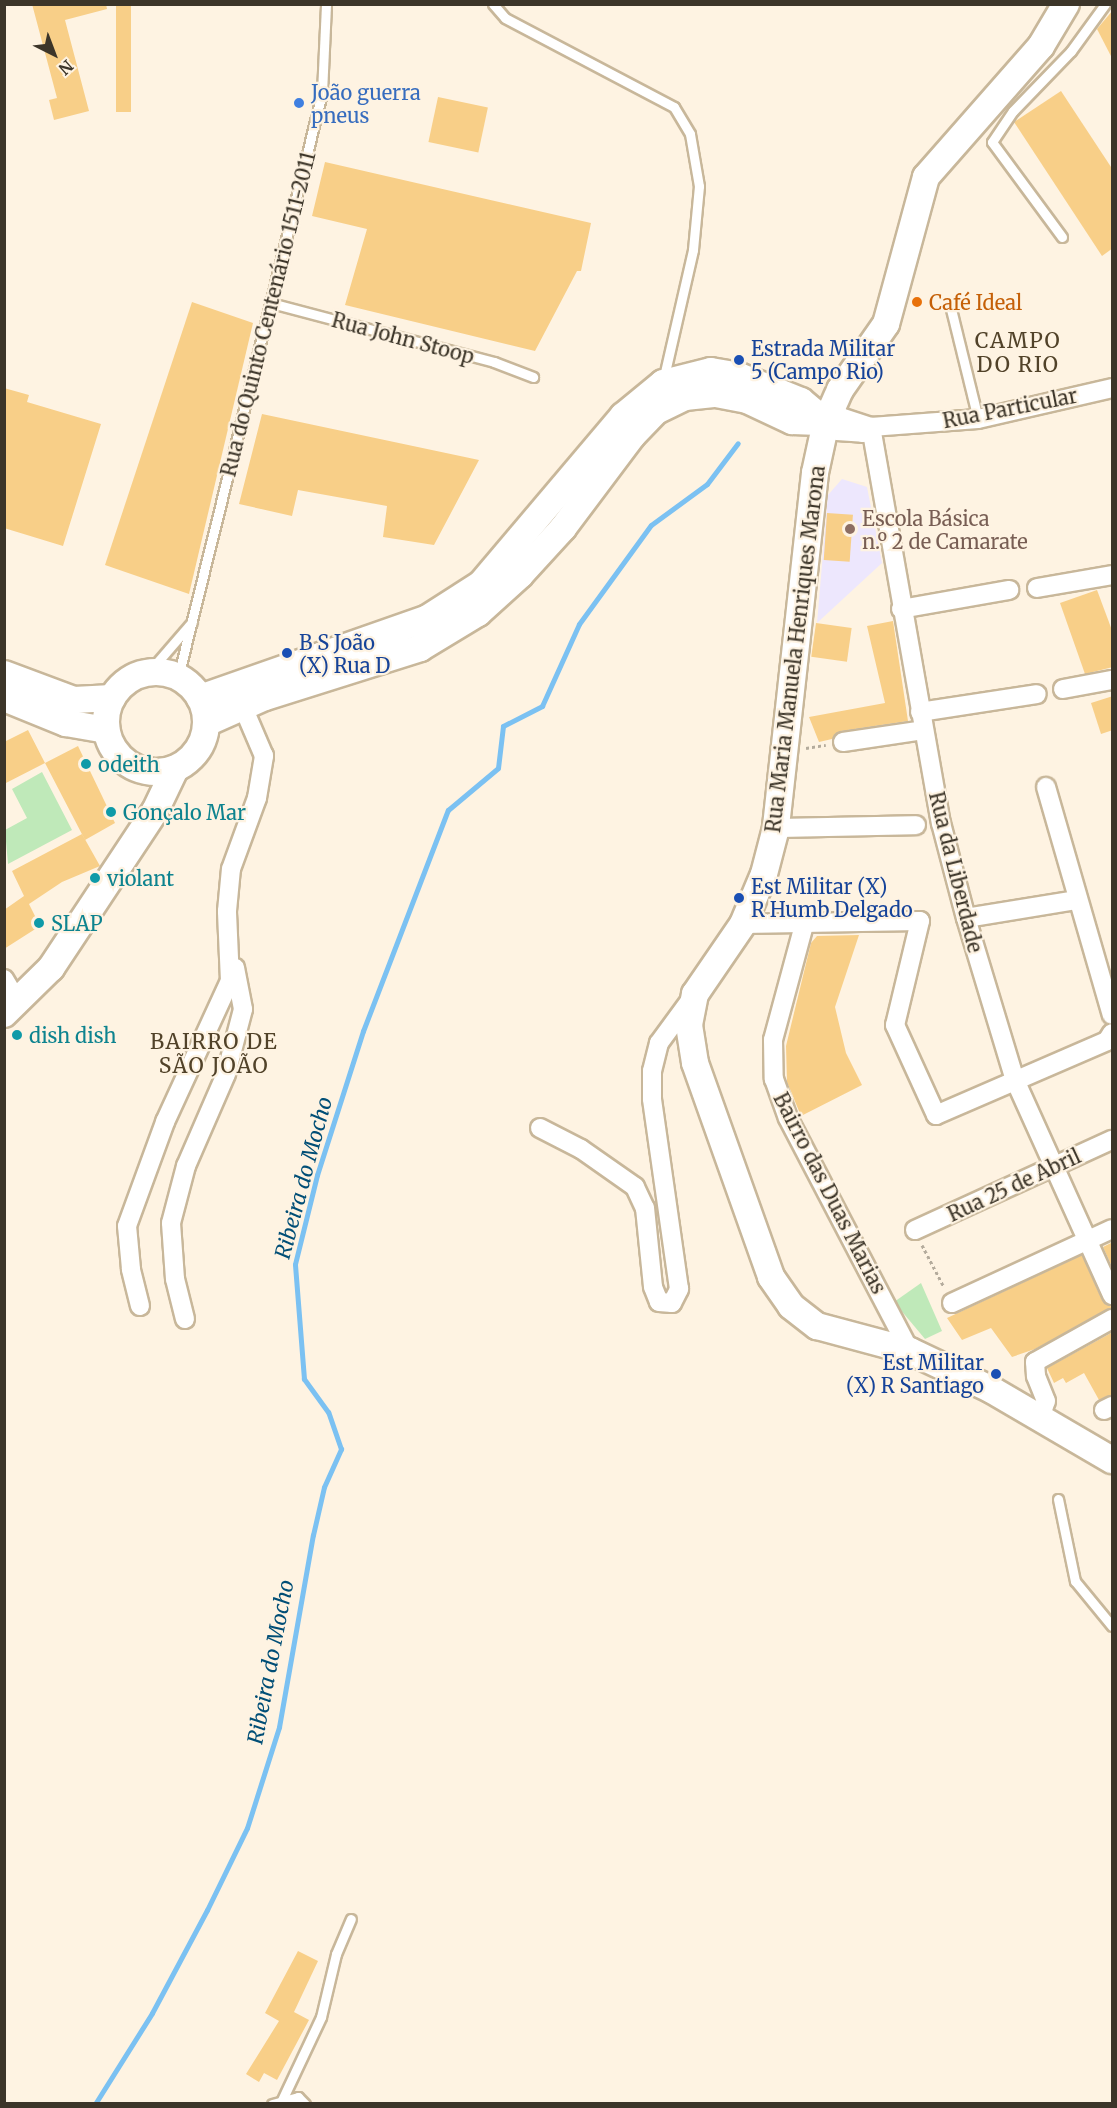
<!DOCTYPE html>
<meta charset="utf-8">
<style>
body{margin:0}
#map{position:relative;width:1117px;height:2108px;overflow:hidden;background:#fef3e2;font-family:Merriweather,serif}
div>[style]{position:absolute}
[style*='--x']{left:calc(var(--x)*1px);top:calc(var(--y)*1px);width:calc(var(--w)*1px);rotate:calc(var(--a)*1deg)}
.education>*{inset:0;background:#ede7fd}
.green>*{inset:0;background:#bfe9b9}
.stream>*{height:5px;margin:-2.5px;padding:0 2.5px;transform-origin:2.5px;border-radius:2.5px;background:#7bc1f2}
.building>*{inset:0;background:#f8cf88;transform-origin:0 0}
.path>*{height:3px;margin-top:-1.5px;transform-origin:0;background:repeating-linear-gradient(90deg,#b4ab9c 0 3px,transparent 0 6px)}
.roads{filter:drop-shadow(2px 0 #c8b79a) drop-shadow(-2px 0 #c8b79a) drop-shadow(0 2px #c8b79a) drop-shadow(0 -2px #c8b79a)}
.lane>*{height:9px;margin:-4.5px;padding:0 4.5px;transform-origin:4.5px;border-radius:4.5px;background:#fff}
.street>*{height:18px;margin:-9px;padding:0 9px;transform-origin:9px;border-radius:9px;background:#fff}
.secondary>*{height:26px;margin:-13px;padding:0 13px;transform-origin:13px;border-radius:13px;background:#fff}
.secondary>.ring{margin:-13px;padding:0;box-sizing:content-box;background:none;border:26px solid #fff;border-radius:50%}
.dots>*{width:16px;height:16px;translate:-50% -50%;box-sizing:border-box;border:3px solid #fef3e2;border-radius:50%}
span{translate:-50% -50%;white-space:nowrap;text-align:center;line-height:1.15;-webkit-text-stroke:4.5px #fef3e2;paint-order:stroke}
.shop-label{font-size:20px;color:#366cbe}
.left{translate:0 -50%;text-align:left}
.food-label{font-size:20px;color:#c56008}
.street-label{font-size:20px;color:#3c3529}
.transit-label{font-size:20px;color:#164399}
.right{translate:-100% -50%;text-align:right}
.education-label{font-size:20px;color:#785e54}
.culture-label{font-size:20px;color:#0d838f}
.neighbourhood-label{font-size:21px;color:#514229;letter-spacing:1.5px}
.water-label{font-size:21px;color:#014e76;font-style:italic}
.frame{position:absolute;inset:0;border:6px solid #3c3529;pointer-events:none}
.north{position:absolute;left:24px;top:24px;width:60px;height:60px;-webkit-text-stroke:4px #fef3e2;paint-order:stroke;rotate:138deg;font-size:16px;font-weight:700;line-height:24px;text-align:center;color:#3c3529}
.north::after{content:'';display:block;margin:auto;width:21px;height:27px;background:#3c3529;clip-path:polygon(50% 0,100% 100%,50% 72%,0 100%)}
</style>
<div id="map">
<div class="education">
<div style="clip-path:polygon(842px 479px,867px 487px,882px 563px,817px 623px,828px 495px)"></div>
</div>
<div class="green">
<div style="clip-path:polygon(42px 772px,72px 830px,8px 864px,5px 830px,27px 818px,12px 789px)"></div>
<div style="clip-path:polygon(921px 1283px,942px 1331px,925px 1339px,894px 1302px)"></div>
</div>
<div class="stream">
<div style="--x:95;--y:2104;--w:107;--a:-57.9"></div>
<div style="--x:152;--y:2013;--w:117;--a:-61.9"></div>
<div style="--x:207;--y:1910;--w:91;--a:-64"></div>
<div style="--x:247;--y:1828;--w:106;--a:-72.4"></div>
<div style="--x:279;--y:1727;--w:195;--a:-80"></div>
<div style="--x:313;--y:1535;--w:49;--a:-77.1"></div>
<div style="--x:324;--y:1487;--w:42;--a:-65.9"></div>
<div style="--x:341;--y:1449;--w:39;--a:-109"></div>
<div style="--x:328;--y:1412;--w:41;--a:-126"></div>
<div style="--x:304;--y:1379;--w:115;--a:-94.5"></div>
<div style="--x:295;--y:1264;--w:92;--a:-76.1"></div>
<div style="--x:317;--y:1175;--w:151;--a:-72.3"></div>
<div style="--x:363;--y:1031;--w:237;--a:-69"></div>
<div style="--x:448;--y:810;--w:65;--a:-40"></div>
<div style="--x:498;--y:768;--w:42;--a:-83.2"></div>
<div style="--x:503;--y:726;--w:44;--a:-27.1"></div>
<div style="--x:542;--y:706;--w:90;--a:-65.7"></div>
<div style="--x:579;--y:624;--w:122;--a:-54"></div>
<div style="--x:651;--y:525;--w:69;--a:-36.2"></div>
<div style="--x:707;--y:484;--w:51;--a:-52.9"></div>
</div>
<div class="building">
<div style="clip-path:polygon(32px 4px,106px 4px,107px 9px,65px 20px,89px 111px,54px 120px,49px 100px,57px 98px)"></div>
<div style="left:116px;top:4px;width:15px;height:108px"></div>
<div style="clip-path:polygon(1113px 10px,1113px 60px,1097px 29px)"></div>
<div style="clip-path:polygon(1061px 91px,1113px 170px,1113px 248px,1102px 256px,1014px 122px)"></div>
<div style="left:438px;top:97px;width:51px;height:46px;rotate:12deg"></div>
<div style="clip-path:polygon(325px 162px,591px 223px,581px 271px,577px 271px,535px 351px,345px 305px,367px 229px,312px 216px)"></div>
<div style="clip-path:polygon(192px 302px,253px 323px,189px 594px,105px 565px)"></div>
<div style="clip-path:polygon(4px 388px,29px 395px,27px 402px,101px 424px,63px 546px,4px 528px)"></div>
<div style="clip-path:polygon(262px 414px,479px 460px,434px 545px,383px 537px,387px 506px,298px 490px,292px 516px,239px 504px)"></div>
<div style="left:827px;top:513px;width:26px;height:47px;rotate:4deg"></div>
<div style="clip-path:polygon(1097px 590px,1113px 633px,1113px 667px,1085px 674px,1060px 603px)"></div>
<div style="clip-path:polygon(893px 621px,908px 721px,841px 731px,832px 739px,819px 742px,809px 717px,885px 703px,867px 626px)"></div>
<div style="left:816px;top:623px;width:36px;height:34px;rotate:8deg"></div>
<div style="clip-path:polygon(1113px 696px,1113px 730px,1101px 734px,1091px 703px)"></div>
<div style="clip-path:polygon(28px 730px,45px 763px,78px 746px,115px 823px,85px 840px,45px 763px,4px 784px,4px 742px)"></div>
<div style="clip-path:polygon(82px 834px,100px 866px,62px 882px,29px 904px,40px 926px,4px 949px,4px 910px,24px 896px,12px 871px)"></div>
<div style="clip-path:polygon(859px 935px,835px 1007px,846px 1053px,862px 1085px,801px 1116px,787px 1082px,786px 1046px,811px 943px,817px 936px)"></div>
<div style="clip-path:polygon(1113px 1242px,1113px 1269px,1103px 1247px)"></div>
<div style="clip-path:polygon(1082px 1255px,1102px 1300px,1113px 1308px,1035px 1349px,1012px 1357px,991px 1328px,962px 1340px,947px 1318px)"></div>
<div style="clip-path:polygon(1113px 1332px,1113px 1395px,1099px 1400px,1084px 1373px,1066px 1383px,1063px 1378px,1054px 1383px,1047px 1368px)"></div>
<div style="clip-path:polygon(298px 1951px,318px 1961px,294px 2012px,309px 2020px,277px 2080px,264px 2073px,259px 2082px,246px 2074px,279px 2021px,265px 2013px)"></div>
</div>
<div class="path">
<div style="--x:806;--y:748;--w:20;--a:-9"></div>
<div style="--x:922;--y:1245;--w:47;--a:62.4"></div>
</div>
<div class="roads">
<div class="lane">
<div style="--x:493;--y:4;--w:18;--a:49"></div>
<div style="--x:505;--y:18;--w:191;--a:27.8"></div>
<div style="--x:674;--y:107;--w:31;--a:59"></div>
<div style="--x:690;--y:134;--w:53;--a:80.2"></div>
<div style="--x:699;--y:186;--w:64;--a:95.4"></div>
<div style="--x:693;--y:250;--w:134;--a:102.9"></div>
<div style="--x:1062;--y:237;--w:118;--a:-126.4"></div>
<div style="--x:992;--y:142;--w:37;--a:-56"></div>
<div style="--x:1013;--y:111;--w:83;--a:-46"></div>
<div style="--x:1071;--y:51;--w:58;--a:-54.1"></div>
<div style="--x:271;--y:303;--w:231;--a:14.8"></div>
<div style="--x:494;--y:362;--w:42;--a:21"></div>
<div style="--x:951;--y:309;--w:113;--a:76.2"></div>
<div style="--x:148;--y:673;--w:67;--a:-49.2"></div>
<div style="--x:178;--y:677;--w:601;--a:-76.15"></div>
<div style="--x:322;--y:93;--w:89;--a:-87.4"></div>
<div style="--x:1058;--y:1499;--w:84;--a:78.3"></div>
<div style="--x:1075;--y:1581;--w:58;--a:50.6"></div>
<div style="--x:282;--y:2100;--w:92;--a:-64.8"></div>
<div style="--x:321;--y:2017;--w:65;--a:-76.6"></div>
<div style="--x:336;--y:1954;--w:38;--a:-67"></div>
<div style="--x:272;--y:2104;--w:27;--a:-15"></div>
<div style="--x:298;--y:2097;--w:10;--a:45"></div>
</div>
<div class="street">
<div style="--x:871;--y:427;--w:402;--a:80"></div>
<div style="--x:941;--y:823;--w:98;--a:75.3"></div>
<div style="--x:966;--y:918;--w:169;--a:73.2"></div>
<div style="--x:1015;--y:1080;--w:236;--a:65.7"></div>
<div style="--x:871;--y:427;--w:32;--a:-162"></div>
<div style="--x:841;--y:417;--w:16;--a:162"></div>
<div style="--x:826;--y:422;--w:14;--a:39"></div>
<div style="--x:837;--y:431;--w:26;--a:4"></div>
<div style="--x:863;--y:433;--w:10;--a:-37"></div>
<div style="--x:871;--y:427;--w:107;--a:-4.3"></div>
<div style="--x:978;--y:419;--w:138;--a:-13"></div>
<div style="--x:1037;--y:588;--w:76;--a:-9.8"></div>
<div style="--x:901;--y:609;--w:110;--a:-10"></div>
<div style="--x:1063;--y:689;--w:50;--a:-10.4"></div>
<div style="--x:920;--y:712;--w:118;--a:-8.7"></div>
<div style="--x:843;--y:742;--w:81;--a:-8.5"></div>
<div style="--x:1046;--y:787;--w:237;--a:73.9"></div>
<div style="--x:776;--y:828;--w:140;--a:-1.2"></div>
<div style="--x:966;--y:918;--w:111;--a:-9.3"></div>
<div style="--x:743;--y:924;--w:177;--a:-1"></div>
<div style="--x:920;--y:921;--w:107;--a:103.5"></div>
<div style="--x:895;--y:1025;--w:99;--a:65.5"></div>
<div style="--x:936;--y:1115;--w:186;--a:-23.4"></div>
<div style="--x:1107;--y:1041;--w:9;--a:-58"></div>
<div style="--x:804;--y:925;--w:119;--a:105.1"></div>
<div style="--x:773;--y:1040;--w:39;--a:89"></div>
<div style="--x:774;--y:1079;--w:41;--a:70.3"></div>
<div style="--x:788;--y:1118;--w:263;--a:62.4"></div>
<div style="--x:4;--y:979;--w:29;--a:59"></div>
<div style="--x:540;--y:1128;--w:46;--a:27.1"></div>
<div style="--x:581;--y:1149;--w:66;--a:35.1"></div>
<div style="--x:635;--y:1187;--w:23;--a:65"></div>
<div style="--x:645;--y:1208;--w:79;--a:84.2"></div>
<div style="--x:653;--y:1287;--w:16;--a:68"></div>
<div style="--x:659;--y:1302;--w:13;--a:4"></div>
<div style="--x:672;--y:1303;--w:16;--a:-63"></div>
<div style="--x:679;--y:1289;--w:192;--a:-98.1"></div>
<div style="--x:652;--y:1099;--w:28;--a:-90"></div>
<div style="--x:652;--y:1071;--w:29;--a:-76"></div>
<div style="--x:659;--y:1043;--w:56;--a:-53.7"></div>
<div style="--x:915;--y:1230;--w:217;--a:-24.6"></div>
<div style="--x:952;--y:1303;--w:176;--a:-24.8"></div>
<div style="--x:140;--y:1306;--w:38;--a:-104"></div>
<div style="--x:131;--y:1269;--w:43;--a:-95.3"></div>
<div style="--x:127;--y:1226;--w:111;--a:-69.9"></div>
<div style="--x:165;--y:1122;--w:155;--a:-65.3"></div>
<div style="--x:230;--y:981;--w:70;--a:-92.5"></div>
<div style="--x:227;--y:911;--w:42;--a:-84.6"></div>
<div style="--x:231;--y:869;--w:76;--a:-69.9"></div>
<div style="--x:257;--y:798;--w:43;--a:-80.5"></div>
<div style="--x:264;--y:756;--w:53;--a:-113.2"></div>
<div style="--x:185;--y:1319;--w:41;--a:-104"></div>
<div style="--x:175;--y:1279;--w:56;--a:-94.1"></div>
<div style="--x:171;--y:1223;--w:59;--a:-75.3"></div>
<div style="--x:186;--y:1166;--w:100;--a:-66.5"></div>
<div style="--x:226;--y:1074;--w:67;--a:-75.3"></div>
<div style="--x:243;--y:1009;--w:42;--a:-101"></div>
<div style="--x:1104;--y:1410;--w:9;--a:-27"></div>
<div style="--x:1040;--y:1418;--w:18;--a:-71"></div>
<div style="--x:1046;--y:1401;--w:27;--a:-112"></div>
<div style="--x:1036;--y:1376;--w:14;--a:-94"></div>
<div style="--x:1035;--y:1362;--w:88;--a:-29.2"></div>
</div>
<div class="secondary">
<div style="--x:1066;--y:4;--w:49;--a:120.8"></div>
<div style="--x:1041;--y:46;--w:174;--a:131.3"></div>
<div style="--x:926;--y:177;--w:152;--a:105.2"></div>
<div style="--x:886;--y:324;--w:80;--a:124.9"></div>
<div style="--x:840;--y:390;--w:35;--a:114"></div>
<div style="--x:826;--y:422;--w:52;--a:102.2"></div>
<div style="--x:815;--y:473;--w:357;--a:96.3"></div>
<div style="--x:776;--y:828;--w:48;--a:104.6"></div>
<div style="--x:764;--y:874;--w:54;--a:112.8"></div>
<div style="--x:743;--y:924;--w:85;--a:124.4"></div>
<div style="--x:695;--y:994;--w:32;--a:101"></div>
<div style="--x:689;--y:1025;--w:38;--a:81"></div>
<div style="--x:695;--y:1063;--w:227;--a:70.4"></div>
<div style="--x:771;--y:1277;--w:35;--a:55"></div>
<div style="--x:791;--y:1306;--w:33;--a:38"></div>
<div style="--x:817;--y:1326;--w:96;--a:15"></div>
<div style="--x:910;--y:1351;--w:91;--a:25.4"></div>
<div style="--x:992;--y:1390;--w:139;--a:30.3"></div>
<div class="ring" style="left:106px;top:672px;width:74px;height:74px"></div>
<div style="--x:4;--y:674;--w:75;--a:20.4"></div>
<div style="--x:74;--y:700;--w:38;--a:-3"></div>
<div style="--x:4;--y:698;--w:67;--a:22"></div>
<div style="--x:66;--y:723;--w:41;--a:9.9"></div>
<div style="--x:200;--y:698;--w:242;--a:-19.3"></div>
<div style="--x:428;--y:618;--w:63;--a:-32.7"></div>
<div style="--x:481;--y:584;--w:220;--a:-49.8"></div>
<div style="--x:623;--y:416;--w:52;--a:-39.5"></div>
<div style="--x:663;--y:383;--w:49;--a:-14"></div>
<div style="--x:711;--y:371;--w:28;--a:10"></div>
<div style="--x:739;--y:376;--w:67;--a:22"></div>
<div style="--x:801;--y:401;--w:33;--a:40"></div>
<div style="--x:206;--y:723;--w:64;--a:-23.8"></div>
<div style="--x:265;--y:697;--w:163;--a:-17.5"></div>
<div style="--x:420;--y:648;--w:68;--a:-31.1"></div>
<div style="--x:478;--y:613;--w:57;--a:-42.1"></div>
<div style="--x:520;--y:575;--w:64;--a:-47.5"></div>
<div style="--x:563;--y:528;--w:115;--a:-53.1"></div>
<div style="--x:632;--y:436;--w:35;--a:-46"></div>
<div style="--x:656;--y:411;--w:32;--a:-26"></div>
<div style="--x:685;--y:397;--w:31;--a:-6"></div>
<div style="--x:716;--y:394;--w:32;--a:11"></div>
<div style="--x:747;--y:400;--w:50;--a:25"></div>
<div style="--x:792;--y:421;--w:34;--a:2"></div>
<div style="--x:4;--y:1014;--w:66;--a:-44.4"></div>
<div style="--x:51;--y:968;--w:188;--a:-56.5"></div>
<div style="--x:155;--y:811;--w:47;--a:-64.5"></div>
</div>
</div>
<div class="dots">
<div style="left:299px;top:103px;background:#3f7fe0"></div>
<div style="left:917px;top:302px;background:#e8710a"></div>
<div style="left:739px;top:360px;background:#1a4fb4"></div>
<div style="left:850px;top:529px;background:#8d6e63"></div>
<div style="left:287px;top:653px;background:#1a4fb4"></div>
<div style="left:86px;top:764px;background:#0f9aa8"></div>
<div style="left:111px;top:812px;background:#0f9aa8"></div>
<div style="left:95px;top:878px;background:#0f9aa8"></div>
<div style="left:739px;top:898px;background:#1a4fb4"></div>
<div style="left:39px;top:923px;background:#0f9aa8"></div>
<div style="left:17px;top:1035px;background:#0f9aa8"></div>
<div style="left:996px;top:1374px;background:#1a4fb4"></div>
</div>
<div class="shop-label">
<span class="left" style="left:311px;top:104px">João guerra<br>pneus</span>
</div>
<div class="food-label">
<span class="left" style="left:929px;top:302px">Café Ideal</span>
</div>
<div class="street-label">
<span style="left:268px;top:314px;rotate:-76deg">Rua do Quinto Centenário 1511-2011</span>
<span style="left:403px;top:338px;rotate:15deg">Rua John Stoop</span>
<span style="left:1010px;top:408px;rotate:-11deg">Rua Particular</span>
<span style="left:795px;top:649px;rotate:-83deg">Rua Maria Manuela Henriques Marona</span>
<span style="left:956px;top:872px;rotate:76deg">Rua da Liberdade</span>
<span style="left:1014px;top:1185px;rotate:-25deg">Rua 25 de Abril</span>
<span style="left:830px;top:1193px;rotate:63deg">Bairro das Duas Marias</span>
</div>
<div class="transit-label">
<span class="left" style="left:751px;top:360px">Estrada Militar<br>5 (Campo Rio)</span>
<span class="left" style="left:299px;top:654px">B S João<br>(X) Rua D</span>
<span class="left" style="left:751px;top:898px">Est Militar (X)<br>R Humb Delgado</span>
<span class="right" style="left:984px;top:1374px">Est Militar<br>(X) R Santiago</span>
</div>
<div class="education-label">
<span class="left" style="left:862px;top:530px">Escola Básica<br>n.º 2 de Camarate</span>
</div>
<div class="culture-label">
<span class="left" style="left:98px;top:764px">odeith</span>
<span class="left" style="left:123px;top:812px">Gonçalo Mar</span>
<span class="left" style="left:107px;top:878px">violant</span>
<span class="left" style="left:51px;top:923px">SLAP</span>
<span class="left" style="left:29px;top:1035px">dish dish</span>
</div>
<div class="neighbourhood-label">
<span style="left:1018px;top:353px">CAMPO<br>DO RIO</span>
<span style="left:214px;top:1054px">BAIRRO DE<br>SÃO JOÃO</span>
</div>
<div class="water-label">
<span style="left:304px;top:1178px;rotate:-75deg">Ribeira do Mocho</span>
<span style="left:271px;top:1662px;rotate:-79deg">Ribeira do Mocho</span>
</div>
<div class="frame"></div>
<div class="north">N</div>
</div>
